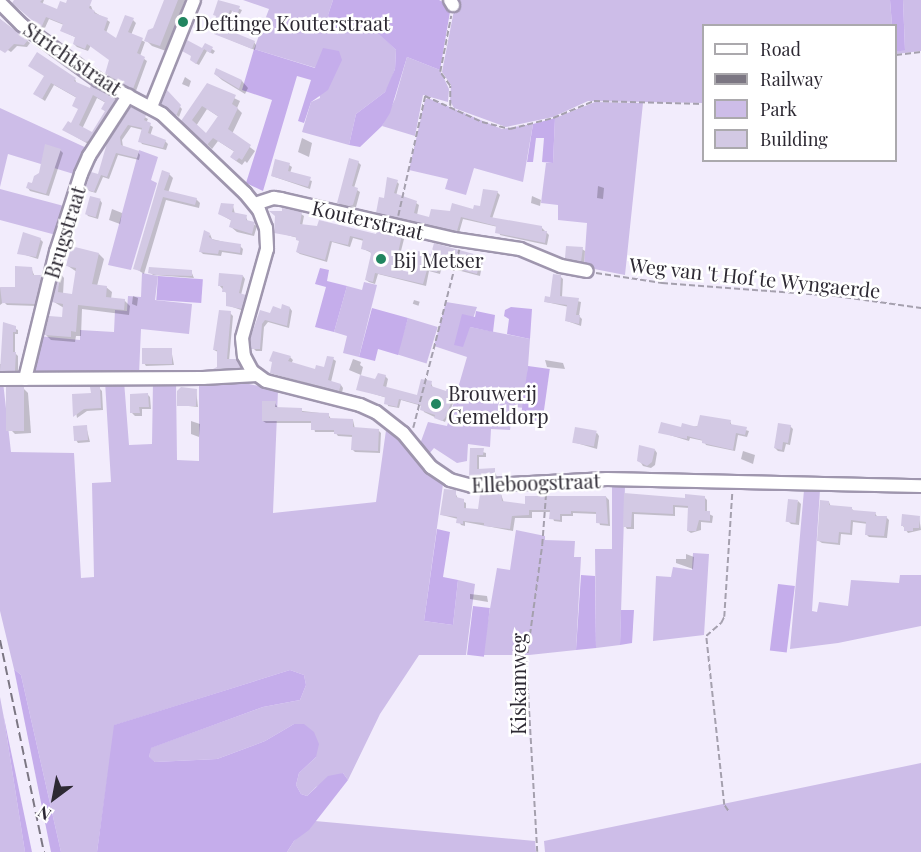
<!DOCTYPE html>
<style>
body{margin:0}
#map{position:relative;width:921px;height:852px;overflow:hidden;background:#f2ecfc;font-family:"Playfair Display",serif}
div>[style]{position:absolute}
[style*='--x']{left:calc(var(--x)*1px);top:calc(var(--y)*1px);width:calc(var(--w)*1px);rotate:calc(var(--a)*1deg)}
.green>*{inset:0;background:#cdbde8;transform-origin:0 0}
.forest>*{inset:0;background:#c5adeb;transform-origin:0 0}
.shadow>*{inset:0;background:#0003;transform-origin:0 0}
.building>*{inset:0;background:#d3c9e4;transform-origin:0 0}
.path>*{height:1.5px;margin-top:-0.75px;transform-origin:0;background:repeating-linear-gradient(90deg,#a5a0ae 0 6px,transparent 0 9px)}
.roads{filter:drop-shadow(2px 0 #9f96ae) drop-shadow(-2px 0 #9f96ae) drop-shadow(0 2px #9f96ae) drop-shadow(0 -2px #9f96ae)}
.minor>*{height:12px;margin:-6px;padding:0 6px;transform-origin:6px;border-radius:6px;background:#fff}
.rail>*{height:2px;margin-top:-1px;transform-origin:0;background:repeating-linear-gradient(90deg,#7c7783 0 9px,transparent 0 13.5px)}
.dots>*{width:16px;height:16px;translate:-50% -50%;box-sizing:border-box;border:3px solid #fff;border-radius:50%}
span{translate:-50% -50%;white-space:nowrap;text-align:center;line-height:1.15;-webkit-text-stroke:5px #fff;paint-order:stroke}
.poi-label{font-size:20px;color:#2d2933}
.left{translate:0 -50%;text-align:left}
.street-label{font-size:20px;color:#2d2933}
.legend{position:absolute;left:702px;top:24px;width:195px;height:138px;box-sizing:border-box;background:#fff;border:2px solid #aba9ad;margin:0;padding:8px 10px;list-style:none;font-size:18px;color:#2d2933}
.legend li{display:flex;align-items:center;gap:12px;height:30px}
.legend b{width:30px;border:2px solid #aba9ad}
.north{position:absolute;left:24px;top:768px;width:60px;height:60px;-webkit-text-stroke:4px #fff;paint-order:stroke;rotate:212deg;font-size:16px;font-weight:700;line-height:24px;text-align:center;color:#2d2933}
.north::after{content:'';display:block;margin:auto;width:21px;height:27px;background:#2d2933;clip-path:polygon(50% 0,100% 100%,50% 72%,0 100%)}
</style>
<div id="map">
<div class="green">
<div style="clip-path:polygon(243px 0,333px 0,328px 15px,332px 28px,341px 32px,366px 21px,396px 50px,395px 69px,390px 83px,385px 92px,356px 114px,349px 145px,302px 132px,311px 102px,320px 98px,316px 68px,254px 49px,269px 9px)"></div>
<div style="clip-path:polygon(456px 0,890px 0,892px 25px,704px 26px,703px 103px,588px 101px,553px 117px,506px 127px,454px 108px,450px 101px,451px 85px,442px 72px)"></div>
<div style="clip-path:polygon(903px 0,921px 0,921px 51px,896px 54px,896px 52px,905px 49px)"></div>
<div style="clip-path:polygon(407px 57px,440px 70px,449px 89px,448px 102px,423px 95px,415px 136px,382px 126px,395px 99px)"></div>
<div style="clip-path:polygon(428px 98px,502px 129px,533px 124px,523px 182px,474px 168px,466px 195px,445px 189px,448px 179px,409px 170px,425px 100px)"></div>
<div style="clip-path:polygon(595px 102px,643px 103px,625px 275px,584px 267px,587px 223px,558px 220px,558px 205px,541px 203px,546px 163px,553px 163px,555px 118px)"></div>
<div style="clip-path:polygon(0 108px,91px 150px,77px 175px,8px 154px,0 187px)"></div>
<div style="clip-path:polygon(139px 150px,158px 157px,151px 180px,157px 183px,131px 270px,108px 265px)"></div>
<div style="left:0;top:189px;width:68px;height:30px;rotate:15deg"></div>
<div style="clip-path:polygon(142px 273px,158px 276px,155px 300px,192px 304px,189px 334px,141px 329px,139px 374px,36px 375px,32px 372px,38px 336px,80px 340px,80px 330px,114px 332px,115px 310px,127px 311px,128px 296px,141px 297px)"></div>
<div style="clip-path:polygon(364px 282px,377px 285px,359px 357px,343px 353px,347px 336px,334px 332px,347px 286px,362px 290px)"></div>
<div style="clip-path:polygon(446px 302px,477px 307px,470px 327px,530px 339px,525px 408px,513px 407px,510px 430px,491px 429px,490px 447px,468px 444px,467px 461px,457px 463px,434px 448px,429px 454px,420px 444px,428px 422px,447px 426px,467px 357px,434px 346px)"></div>
<div style="left:408px;top:318px;width:31px;height:38px;rotate:17deg"></div>
<div style="clip-path:polygon(105px 381px,124px 381px,129px 445px,152px 444px,153px 381px,176px 381px,177px 460px,199px 461px,199px 381px,235px 381px,278px 390px,273px 513px,376px 502px,387px 423px,428px 472px,443px 484px,424px 621px,453px 625px,458px 580px,475px 584px,466px 655px,419px 655px,380px 714px,348px 780px,343px 773px,316px 787px,307px 796px,301px 794px,296px 785px,299px 773px,316px 757px,294px 724px,265px 741px,217px 759px,155px 762px,149px 758px,150px 748px,263px 707px,300px 700px,306px 685px,304px 675px,290px 670px,115px 725px,97px 852px,61px 852px,21px 675px,14px 669px,0 611px,0 382px,3px 382px,11px 452px,74px 453px,81px 578px,94px 577px,92px 483px,111px 482px)"></div>
<div style="clip-path:polygon(612px 485px,625px 486px,620px 645px,596px 648px,595px 549px,612px 549px)"></div>
<div style="clip-path:polygon(804px 490px,820px 490px,812px 611px,817px 612px,819px 602px,848px 606px,851px 580px,899px 583px,900px 575px,921px 575px,921px 626px,838px 643px,790px 649px)"></div>
<div style="clip-path:polygon(516px 530px,545px 536px,545px 540px,575px 541px,574px 557px,581px 557px,576px 650px,529px 655px,482px 655px,497px 568px,510px 570px)"></div>
<div style="clip-path:polygon(693px 553px,709px 554px,704px 635px,653px 641px,656px 576px,671px 577px,673px 567px,692px 570px)"></div>
<div style="clip-path:polygon(0 697px,3px 713px,25px 852px,0 852px)"></div>
<div style="clip-path:polygon(921px 763px,921px 852px,545px 852px,544px 841px)"></div>
<div style="clip-path:polygon(315px 821px,535px 841px,536px 852px,287px 852px,294px 841px)"></div>
</div>
<div class="forest">
<div style="clip-path:polygon(333px 0,439px 0,451px 6px,440px 70px,407px 57px,390px 113px,382px 126px,360px 147px,349px 145px,356px 114px,385px 92px,395px 69px,396px 50px,366px 22px,340px 32px,332px 28px,328px 15px)"></div>
<div style="clip-path:polygon(890px 0,903px 0,905px 50px,896px 52px,896px 26px,892px 25px)"></div>
<div style="clip-path:polygon(323px 48px,339px 51px,342px 60px,328px 90px,311px 102px,304px 123px,298px 121px,311px 80px,297px 76px,263px 191px,246px 183px,272px 100px,242px 90px,254px 49px,315px 68px)"></div>
<div style="clip-path:polygon(555px 118px,553px 163px,542px 162px,544px 138px,536px 138px,533px 162px,527px 162px,533px 124px)"></div>
<div style="clip-path:polygon(320px 268px,329px 270px,327px 281px,347px 286px,334px 332px,315px 327px,326px 287px,315px 284px)"></div>
<div style="left:158px;top:276px;width:45px;height:24px;rotate:4deg"></div>
<div style="clip-path:polygon(511px 307px,532px 309px,530px 339px,507px 334px,509px 319px,504px 316px,505px 310px)"></div>
<div style="clip-path:polygon(372px 308px,408px 318px,398px 355px,378px 349px,375px 361px,359px 357px)"></div>
<div style="clip-path:polygon(476px 311px,495px 315px,493px 332px,470px 327px,463px 347px,454px 345px,462px 314px,475px 317px)"></div>
<div style="left:528px;top:366px;width:22px;height:53px;rotate:8deg"></div>
<div style="clip-path:polygon(437px 529px,450px 532px,443px 577px,458px 580px,453px 625px,424px 621px)"></div>
<div style="clip-path:polygon(581px 575px,595px 576px,596px 648px,576px 650px)"></div>
<div style="left:778px;top:584px;width:17px;height:67px;rotate:7deg"></div>
<div style="left:473px;top:606px;width:17px;height:49px;rotate:7deg"></div>
<div style="clip-path:polygon(621px 610px,634px 610px,632px 643px,620px 645px)"></div>
<div style="clip-path:polygon(14px 669px,21px 675px,61px 852px,51px 852px)"></div>
<div style="clip-path:polygon(290px 670px,304px 675px,306px 685px,300px 700px,263px 707px,151px 748px,149px 757px,155px 762px,217px 759px,265px 741px,294px 724px,304px 724px,314px 732px,319px 744px,316px 757px,299px 773px,296px 785px,301px 794px,307px 796px,328px 776px,343px 773px,348px 780px,309px 830px,294px 841px,287px 852px,97px 852px,114px 725px)"></div>
<div style="clip-path:polygon(3px 713px,32px 852px,25px 852px)"></div>
</div>
<div class="shadow">
<div style="clip-path:polygon(16px 0,44px 0,42px 5px,58px 11px,71px 0,91px 6px,93px 11px,110px 22px,106px 33px,117px 41px,133px 20px,136px 23px,131px 35px,145px 42px,140px 56px,147px 61px,136px 91px,107px 74px,111px 60px,91px 45px,88px 51px,77px 47px,74px 44px,77px 38px,62px 31px,64px 25px,49px 19px,44px 30px,14px 3px)"></div>
<div style="clip-path:polygon(165px 0,185px 0,166px 51px,152px 46px,146px 40px,154px 29px)"></div>
<div style="clip-path:polygon(219px 1px,242px 10px,240px 14px,232px 11px,225px 31px,254px 42px,256px 45px,255px 50px,216px 34px)"></div>
<div style="clip-path:polygon(0 19px,30px 43px,27px 47px,17px 46px,11px 52px,0 45px)"></div>
<div style="clip-path:polygon(206px 45px,215px 51px,213px 54px,207px 51px,199px 65px,195px 63px)"></div>
<div style="clip-path:polygon(evenodd,30px 66px,75px 79px,77px 84px,90px 90px,92px 87px,119px 104px,90px 145px,64px 130px,72px 125px,80px 110px,74px 105px,77px 98px,54px 85px,45px 101px,39px 97px,45px 76px,30px 66px,97px 98px,106px 103px,103px 109px,106px 112px,92px 135px,82px 129px,97px 98px)"></div>
<div style="clip-path:polygon(217px 70px,242px 81px,248px 88px,245px 94px,222px 80px,215px 74px)"></div>
<div style="clip-path:polygon(185px 77px,191px 81px,189px 87px,182px 84px)"></div>
<div style="clip-path:polygon(evenodd,207px 85px,240px 101px,237px 108px,242px 113px,232px 134px,255px 151px,247px 163px,245px 161px,242px 165px,236px 161px,231px 157px,235px 152px,218px 141px,212px 149px,183px 121px,207px 85px,207px 109px,219px 117px,206px 135px,196px 126px,207px 109px)"></div>
<div style="clip-path:polygon(167px 93px,182px 109px,179px 117px,166px 107px)"></div>
<div style="clip-path:polygon(131px 109px,148px 119px,146px 123px,153px 127px,150px 136px,165px 141px,168px 144px,166px 150px,142px 144px,140px 141px,143px 130px,131px 127px,122px 140px,123px 147px,138px 152px,140px 155px,139px 160px,118px 155px,109px 179px,103px 177px,96px 193px,89px 191px,87px 188px,99px 176px)"></div>
<div style="clip-path:polygon(302px 138px,312px 143px,309px 157px,298px 152px)"></div>
<div style="clip-path:polygon(60px 150px,63px 153px,49px 196px,30px 191px,28px 188px)"></div>
<div style="clip-path:polygon(358px 162px,361px 165px,354px 188px,360px 192px,356px 207px,341px 206px,339px 203px)"></div>
<div style="clip-path:polygon(289px 165px,292px 167px,290px 173px,312px 181px,310px 189px,272px 176px)"></div>
<div style="clip-path:polygon(169px 174px,173px 178px,168px 193px,196px 199px,200px 203px,199px 208px,166px 200px,144px 274px,135px 268px)"></div>
<div style="clip-path:polygon(397px 182px,399px 184px,396px 196px,416px 203px,419px 205px,417px 215px,430px 219px,481px 208px,497px 192px,500px 195px,492px 219px,541px 227px,549px 235px,547px 245px,500px 235px,498px 227px,463px 219px,459px 233px,380px 215px,378px 212px)"></div>
<div style="clip-path:polygon(598px 186px,604px 188px,603px 199px,597px 198px)"></div>
<div style="clip-path:polygon(532px 196px,541px 200px,540px 206px,531px 203px)"></div>
<div style="clip-path:polygon(100px 200px,102px 203px,98px 219px,88px 216px,86px 213px)"></div>
<div style="clip-path:polygon(233px 206px,235px 214px,246px 217px,248px 222px,257px 226px,254px 236px,237px 232px,231px 227px,232px 221px,220px 214px)"></div>
<div style="clip-path:polygon(112px 209px,122px 213px,120px 224px,109px 220px)"></div>
<div style="clip-path:polygon(301px 214px,304px 216px,302px 226px,401px 237px,404px 239px,400px 255px,405px 258px,402px 272px,414px 275px,432px 256px,480px 257px,483px 260px,480px 276px,442px 266px,440px 274px,429px 271px,426px 286px,378px 274px,375px 284px,369px 282px,366px 280px,372px 253px,363px 249px,364px 241px,353px 238px,350px 247px,332px 242px,327px 262px,300px 254px,297px 252px,300px 242px,298px 238px,276px 232px)"></div>
<div style="clip-path:polygon(210px 234px,212px 239px,240px 246px,243px 249px,242px 255px,222px 252px,221px 256px,203px 254px,201px 252px)"></div>
<div style="clip-path:polygon(40px 239px,43px 242px,38px 259px,19px 253px)"></div>
<div style="clip-path:polygon(582px 249px,585px 251px,584px 263px,566px 258px)"></div>
<div style="clip-path:polygon(99px 254px,104px 259px,97px 286px,106px 287px,112px 292px,111px 299px,124px 300px,130px 306px,129px 315px,82px 309px,81px 336px,76px 336px,75px 342px,51px 340px,46px 335px,64px 318px,64px 308px,54px 302px,61px 274px,64px 278px,63px 294px,73px 295px,77px 272px,68px 266px)"></div>
<div style="clip-path:polygon(31px 268px,35px 277px,44px 279px,37px 306px,7px 305px,4px 302px,0 305px,0 288px,17px 289px)"></div>
<div style="clip-path:polygon(191px 271px,194px 278px,153px 275px,150px 272px)"></div>
<div style="clip-path:polygon(243px 276px,245px 279px,241px 295px,247px 299px,244px 311px,227px 305px,227px 294px,219px 285px)"></div>
<div style="clip-path:polygon(560px 276px,563px 279px,562px 297px,581px 302px,579px 316px,582px 319px,581px 326px,567px 321px,569px 307px,546px 302px,551px 298px)"></div>
<div style="clip-path:polygon(133px 296px,138px 298px,137px 306px,132px 304px)"></div>
<div style="left:414px;top:300px;width:6px;height:4px;rotate:18deg"></div>
<div style="clip-path:polygon(290px 308px,292px 311px,289px 328px,268px 322px,264px 327px,262px 351px,256px 351px,253px 348px,261px 312px,271px 315px)"></div>
<div style="clip-path:polygon(230px 313px,233px 316px,229px 361px,239px 364px,242px 370px,217px 371px,218px 352px,214px 350px)"></div>
<div style="clip-path:polygon(4px 324px,18px 330px,18px 334px,15px 334px,15px 353px,18px 356px,18px 373px,0 375px,0 364px,4px 364px)"></div>
<div style="clip-path:polygon(171px 349px,174px 365px,146px 366px,144px 363px)"></div>
<div style="clip-path:polygon(290px 357px,293px 360px,291px 364px,316px 371px,325px 369px,333px 359px,336px 361px,331px 382px,341px 385px,343px 388px,342px 393px,271px 373px)"></div>
<div style="clip-path:polygon(353px 359px,361px 362px,360px 365px,363px 367px,361px 375px,349px 370px)"></div>
<div style="clip-path:polygon(545px 360px,563px 363px,565px 369px,547px 367px)"></div>
<div style="clip-path:polygon(385px 376px,388px 379px,386px 388px,418px 397px,431px 383px,433px 388px,447px 393px,456px 390px,458px 392px,445px 422px,424px 412px,422px 406px,401px 400px,399px 408px,388px 406px,387px 398px,358px 389px)"></div>
<div style="clip-path:polygon(99px 388px,102px 391px,103px 410px,87px 411px,77px 418px,73px 395px,92px 394px)"></div>
<div style="clip-path:polygon(24px 389px,28px 393px,31px 433px,15px 434px,11px 430px)"></div>
<div style="clip-path:polygon(196px 390px,198px 407px,179px 405px)"></div>
<div style="clip-path:polygon(148px 395px,150px 397px,151px 409px,142px 409px,142px 416px,135px 416px,132px 413px)"></div>
<div style="clip-path:polygon(275px 403px,278px 408px,328px 414px,331px 419px,353px 420px,355px 429px,378px 430px,381px 433px,380px 453px,355px 452px,352px 449px,353px 437px,338px 436px,335px 432px,315px 432px,313px 423px,266px 423px,263px 421px)"></div>
<div style="clip-path:polygon(191px 421px,200px 424px,199px 437px,191px 434px)"></div>
<div style="clip-path:polygon(730px 421px,732px 426px,749px 431px,747px 437px,738px 435px,735px 451px,706px 445px,704px 441px,690px 438px,689px 441px,660px 432px)"></div>
<div style="clip-path:polygon(86px 426px,90px 442px,78px 443px,76px 440px)"></div>
<div style="clip-path:polygon(790px 426px,793px 429px,790px 445px,786px 444px,784px 452px,778px 451px,775px 448px)"></div>
<div style="clip-path:polygon(597px 433px,599px 436px,597px 449px,573px 442px)"></div>
<div style="clip-path:polygon(472px 449px,486px 453px,486px 457px,479px 457px,479px 471px,494px 470px,498px 479px,474px 479px,471px 476px)"></div>
<div style="clip-path:polygon(655px 450px,657px 453px,655px 465px,651px 468px,643px 466px,638px 458px)"></div>
<div style="clip-path:polygon(743px 451px,755px 455px,753px 464px,741px 459px)"></div>
<div style="clip-path:polygon(455px 492px,458px 499px,466px 503px,466px 510px,479px 511px,501px 494px,504px 503px,526px 506px,606px 497px,609px 500px,610px 526px,600px 525px,597px 514px,573px 513px,573px 516px,562px 516px,562px 522px,554px 521px,551px 512px,532px 512px,532px 518px,515px 518px,513px 531px,465px 522px,465px 526px,461px 525px,458px 519px,442px 515px)"></div>
<div style="clip-path:polygon(625px 495px,686px 499px,704px 497px,707px 500px,707px 513px,713px 516px,712px 523px,701px 522px,701px 530px,691px 533px,688px 531px,689px 508px,675px 507px,675px 516px,634px 514px,634px 529px,627px 529px,625px 526px)"></div>
<div style="clip-path:polygon(798px 501px,801px 504px,799px 525px,791px 524px,788px 521px)"></div>
<div style="clip-path:polygon(829px 502px,831px 507px,851px 508px,855px 512px,875px 513px,878px 518px,886px 517px,889px 520px,887px 538px,869px 537px,867px 535px,868px 524px,853px 522px,852px 535px,841px 534px,840px 545px,822px 543px,819px 541px)"></div>
<div style="clip-path:polygon(919px 517px,921px 530px,908px 533px,903px 526px)"></div>
<div style="clip-path:polygon(686px 554px,694px 557px,693px 569px,676px 563px,676px 559px,686px 559px)"></div>
<div style="clip-path:polygon(470px 594px,487px 596px,488px 602px,470px 599px)"></div>
</div>
<div class="building">
<div style="clip-path:polygon(14px 0,42px 0,40px 2px,57px 9px,60px 1px,66px 3px,67px 0,92px 0,89px 8px,95px 11px,94px 13px,108px 18px,104px 30px,116px 38px,125px 15px,134px 18px,128px 32px,143px 38px,137px 53px,145px 57px,133px 89px,105px 74px,109px 60px,87px 44px,85px 49px,73px 44px,75px 37px,60px 31px,63px 24px,46px 17px,41px 28px,12px 3px)"></div>
<div style="clip-path:polygon(164px 0,178px 0,160px 46px,144px 41px,148px 30px,153px 28px)"></div>
<div style="clip-path:polygon(218px 0,240px 6px,238px 13px,230px 10px,223px 28px,255px 41px,252px 49px,214px 34px,217px 27px,213px 26px,216px 16px,213px 15px)"></div>
<div style="clip-path:polygon(0 19px,28px 40px,24px 45px,14px 44px,5px 53px,0 50px)"></div>
<div style="clip-path:polygon(187px 40px,202px 48px,205px 43px,213px 47px,210px 53px,204px 49px,196px 64px,190px 60px,191px 56px,182px 51px)"></div>
<div style="clip-path:polygon(evenodd,37px 52px,76px 78px,74px 81px,90px 88px,91px 85px,116px 99px,89px 141px,85px 142px,62px 130px,68px 121px,71px 123px,78px 109px,72px 106px,76px 97px,51px 83px,42px 99px,33px 94px,44px 76px,28px 66px,37px 52px,93px 95px,105px 102px,101px 109px,105px 111px,92px 132px,79px 125px,93px 95px)"></div>
<div style="clip-path:polygon(216px 68px,242px 80px,239px 89px,214px 74px)"></div>
<div style="clip-path:polygon(evenodd,207px 83px,236px 95px,232px 104px,238px 108px,228px 129px,251px 145px,242px 160px,239px 158px,236px 161px,230px 157px,234px 151px,213px 138px,207px 145px,181px 121px,207px 83px,202px 106px,218px 116px,206px 133px,192px 120px,202px 106px)"></div>
<div style="clip-path:polygon(167px 90px,181px 105px,176px 116px,161px 104px)"></div>
<div style="clip-path:polygon(131px 107px,146px 115px,144px 120px,151px 123px,148px 133px,166px 140px,163px 148px,138px 142px,142px 128px,128px 125px,120px 137px,121px 145px,139px 151px,137px 158px,116px 153px,107px 177px,101px 175px,94px 192px,85px 189px,91px 172px,98px 174px,107px 143px)"></div>
<div style="clip-path:polygon(45px 144px,61px 149px,46px 194px,26px 188px,28px 182px,32px 183px,34px 176px,39px 173px)"></div>
<div style="clip-path:polygon(349px 158px,359px 161px,352px 186px,358px 188px,353px 205px,349px 206px,337px 203px)"></div>
<div style="clip-path:polygon(275px 159px,290px 163px,288px 171px,311px 177px,308px 187px,271px 176px)"></div>
<div style="clip-path:polygon(162px 170px,170px 173px,164px 190px,197px 198px,195px 205px,163px 197px,140px 271px,133px 269px)"></div>
<div style="clip-path:polygon(387px 177px,398px 180px,394px 193px,417px 201px,414px 213px,429px 217px,431px 209px,450px 211px,452px 203px,473px 209px,474px 205px,480px 206px,483px 189px,498px 191px,490px 217px,542px 226px,542px 231px,547px 231px,545px 243px,495px 233px,496px 226px,461px 217px,457px 231px,376px 213px,379px 197px,384px 198px)"></div>
<div style="left:90px;top:196px;width:11px;height:19px;rotate:15deg"></div>
<div style="clip-path:polygon(221px 203px,234px 204px,232px 212px,247px 215px,246px 220px,255px 222px,252px 234px,229px 227px,231px 220px,218px 214px)"></div>
<div style="clip-path:polygon(282px 208px,302px 212px,300px 224px,317px 226px,319px 220px,376px 234px,377px 231px,402px 235px,398px 253px,404px 255px,400px 270px,413px 273px,418px 251px,431px 254px,434px 243px,481px 256px,477px 274px,440px 264px,437px 272px,427px 270px,423px 284px,375px 273px,373px 282px,365px 280px,371px 254px,370px 251px,361px 249px,363px 239px,350px 236px,348px 245px,330px 241px,325px 260px,296px 252px,299px 241px,296px 240px,296px 237px,274px 233px,275px 216px,269px 211px,282px 211px)"></div>
<div style="clip-path:polygon(204px 230px,210px 233px,209px 237px,214px 240px,241px 244px,240px 253px,219px 250px,218px 254px,199px 252px)"></div>
<div style="clip-path:polygon(23px 232px,41px 238px,36px 257px,17px 254px)"></div>
<div style="clip-path:polygon(71px 246px,99px 253px,92px 284px,107px 286px,106px 297px,125px 299px,124px 310px,78px 305px,76px 332px,71px 331px,71px 337px,44px 335px,49px 316px,62px 317px,63px 304px,52px 302px,60px 271px,58px 292px,72px 294px,76px 268px,66px 266px)"></div>
<div style="clip-path:polygon(566px 246px,583px 247px,581px 262px,565px 258px)"></div>
<div style="clip-path:polygon(15px 266px,32px 267px,33px 275px,42px 275px,35px 304px,2px 303px,0 287px,15px 287px)"></div>
<div style="clip-path:polygon(149px 267px,192px 270px,192px 276px,156px 275px,148px 273px)"></div>
<div style="clip-path:polygon(219px 273px,243px 275px,239px 293px,246px 295px,242px 309px,226px 306px,226px 292px,222px 292px,223px 286px,218px 286px)"></div>
<div style="clip-path:polygon(553px 274px,561px 275px,560px 296px,579px 298px,576px 315px,580px 315px,579px 324px,565px 321px,567px 305px,544px 302px,545px 296px,550px 297px)"></div>
<div style="clip-path:polygon(282px 304px,290px 307px,287px 326px,265px 320px,262px 324px,260px 349px,251px 349px,250px 339px,260px 310px,270px 313px,273px 306px,281px 309px)"></div>
<div style="clip-path:polygon(219px 310px,231px 311px,227px 359px,237px 359px,241px 368px,213px 369px,217px 367px,217px 350px,213px 350px)"></div>
<div style="clip-path:polygon(3px 322px,16px 326px,16px 332px,13px 332px,13px 352px,16px 352px,15px 371px,0 371px)"></div>
<div style="left:142px;top:348px;width:30px;height:16px"></div>
<div style="clip-path:polygon(273px 351px,291px 356px,288px 361px,315px 369px,316px 365px,324px 367px,327px 356px,334px 357px,328px 380px,341px 384px,339px 391px,270px 373px,272px 362px,269px 361px)"></div>
<div style="clip-path:polygon(378px 373px,386px 375px,383px 386px,417px 395px,421px 379px,432px 381px,431px 386px,446px 391px,448px 386px,457px 388px,445px 418px,442px 421px,434px 418px,435px 415px,420px 410px,421px 405px,399px 399px,397px 407px,384px 404px,385px 397px,356px 390px,360px 375px,375px 379px)"></div>
<div style="left:6px;top:387px;width:18px;height:44px"></div>
<div style="clip-path:polygon(90px 387px,100px 387px,101px 408px,84px 409px,73px 417px,72px 394px,91px 393px)"></div>
<div style="clip-path:polygon(181px 387px,197px 389px,196px 406px,177px 406px,177px 391px)"></div>
<div style="clip-path:polygon(148px 393px,149px 407px,139px 407px,140px 413px,130px 413px,130px 394px)"></div>
<div style="clip-path:polygon(262px 401px,276px 401px,275px 407px,302px 408px,302px 412px,329px 413px,329px 418px,353px 419px,353px 427px,379px 429px,378px 451px,351px 450px,352px 435px,334px 434px,334px 430px,311px 430px,311px 421px,262px 421px)"></div>
<div style="clip-path:polygon(700px 415px,731px 420px,730px 424px,747px 427px,745px 435px,736px 433px,733px 450px,702px 443px,702px 440px,687px 436px,687px 439px,658px 433px,661px 422px,681px 427px,682px 423px,697px 427px)"></div>
<div style="clip-path:polygon(778px 423px,791px 425px,788px 443px,783px 442px,782px 450px,774px 448px)"></div>
<div style="left:87px;top:425px;width:15px;height:14px;rotate:86deg"></div>
<div style="left:575px;top:427px;width:22px;height:16px;rotate:10deg"></div>
<div style="clip-path:polygon(639px 445px,655px 449px,652px 462px,647px 466px,637px 461px)"></div>
<div style="clip-path:polygon(470px 448px,484px 448px,483px 455px,477px 455px,477px 469px,495px 468px,495px 477px,469px 477px)"></div>
<div style="clip-path:polygon(444px 489px,456px 490px,456px 497px,464px 499px,464px 508px,478px 509px,480px 494px,501px 493px,502px 501px,525px 504px,525px 496px,606px 496px,608px 524px,596px 523px,596px 512px,571px 511px,571px 514px,560px 514px,560px 520px,549px 519px,550px 510px,529px 510px,529px 515px,512px 516px,510px 529px,484px 526px,484px 523px,463px 521px,463px 524px,456px 523px,457px 517px,440px 515px)"></div>
<div style="clip-path:polygon(624px 493px,685px 498px,685px 494px,705px 496px,705px 511px,710px 511px,710px 521px,699px 520px,696px 531px,687px 531px,688px 506px,673px 505px,673px 514px,632px 512px,631px 527px,623px 527px)"></div>
<div style="left:788px;top:499px;width:10px;height:23px;rotate:6deg"></div>
<div style="clip-path:polygon(820px 500px,829px 501px,829px 505px,852px 507px,852px 510px,876px 512px,875px 516px,887px 516px,884px 536px,865px 535px,866px 522px,851px 520px,850px 533px,839px 532px,838px 543px,817px 541px)"></div>
<div style="clip-path:polygon(902px 514px,920px 516px,919px 528px,913px 528px,913px 531px,904px 531px,904px 526px,901px 526px)"></div>
</div>
<div class="path">
<div style="--x:896;--y:55;--w:25;--a:-7"></div>
<div style="--x:450;--y:106;--w:20;--a:-90"></div>
<div style="--x:450;--y:86;--w:17;--a:-126"></div>
<div style="--x:440;--y:72;--w:57;--a:-78.9"></div>
<div style="--x:398;--y:216;--w:123;--a:-77.3"></div>
<div style="--x:425;--y:96;--w:63;--a:24.5"></div>
<div style="--x:482;--y:122;--w:29;--a:14"></div>
<div style="--x:510;--y:129;--w:44;--a:-14.3"></div>
<div style="--x:553;--y:118;--w:44;--a:-22.5"></div>
<div style="--x:594;--y:101;--w:110;--a:1.6"></div>
<div style="--x:596;--y:273;--w:67;--a:8.6"></div>
<div style="--x:662;--y:283;--w:174;--a:4.3"></div>
<div style="--x:836;--y:296;--w:86;--a:8"></div>
<div style="--x:413;--y:428;--w:184;--a:-75.5"></div>
<div style="--x:728;--y:811;--w:7;--a:-124"></div>
<div style="--x:724;--y:805;--w:170;--a:-96.1"></div>
<div style="--x:706;--y:636;--w:20;--a:-41"></div>
<div style="--x:721;--y:623;--w:7;--a:-63"></div>
<div style="--x:724;--y:617;--w:125;--a:-86.3"></div>
<div style="--x:537;--y:852;--w:190;--a:-93.3"></div>
<div style="--x:526;--y:662;--w:118;--a:-82.2"></div>
<div style="--x:542;--y:545;--w:53;--a:-85.7"></div>
</div>
<div class="roads">
<div class="minor">
<div style="--x:450;--y:0;--w:6;--a:59"></div>
<div style="--x:0;--y:3;--w:31;--a:45"></div>
<div style="--x:22;--y:25;--w:94;--a:35.9"></div>
<div style="--x:98;--y:80;--w:72;--a:28"></div>
<div style="--x:162;--y:114;--w:115;--a:43.6"></div>
<div style="--x:245;--y:193;--w:22;--a:51"></div>
<div style="--x:259;--y:210;--w:19;--a:69"></div>
<div style="--x:266;--y:228;--w:21;--a:87"></div>
<div style="--x:267;--y:249;--w:92;--a:105.7"></div>
<div style="--x:242;--y:338;--w:18;--a:84"></div>
<div style="--x:244;--y:356;--w:17;--a:62"></div>
<div style="--x:252;--y:371;--w:17;--a:36"></div>
<div style="--x:266;--y:381;--w:97;--a:14.3"></div>
<div style="--x:360;--y:405;--w:17;--a:24"></div>
<div style="--x:376;--y:412;--w:34;--a:38"></div>
<div style="--x:403;--y:433;--w:44;--a:50.5"></div>
<div style="--x:431;--y:467;--w:23;--a:34"></div>
<div style="--x:450;--y:480;--w:23;--a:15"></div>
<div style="--x:472;--y:486;--w:135;--a:-3"></div>
<div style="--x:607;--y:479;--w:314;--a:1.3"></div>
<div style="--x:151;--y:107;--w:115;--a:-68.1"></div>
<div style="--x:255;--y:204;--w:20;--a:-18"></div>
<div style="--x:274;--y:198;--w:7;--a:8"></div>
<div style="--x:281;--y:199;--w:178;--a:13"></div>
<div style="--x:454;--y:239;--w:67;--a:8.6"></div>
<div style="--x:520;--y:249;--w:44;--a:22.5"></div>
<div style="--x:561;--y:266;--w:26;--a:11"></div>
<div style="--x:0;--y:379;--w:203;--a:-0.3"></div>
<div style="--x:203;--y:378;--w:54;--a:-3.2"></div>
<div style="--x:25;--y:379;--w:131;--a:-76.3"></div>
<div style="--x:56;--y:252;--w:82;--a:-72.2"></div>
<div style="--x:81;--y:174;--w:20;--a:-66"></div>
<div style="--x:89;--y:156;--w:72;--a:-57"></div>
</div>
</div>
<div class="rail">
<div style="--x:0;--y:640;--w:217;--a:78.3"></div>
</div>
<div class="dots">
<div style="left:183px;top:22px;background:#218560"></div>
<div style="left:381px;top:259px;background:#218560"></div>
<div style="left:436px;top:404px;background:#218560"></div>
</div>
<div class="poi-label">
<span class="left" style="left:195px;top:22px">Deftinge Kouterstraat</span>
<span class="left" style="left:393px;top:259px">Bij Metser</span>
<span class="left" style="left:448px;top:404px">Brouwerij<br>Gemeldorp</span>
</div>
<div class="street-label">
<span style="left:73px;top:58px;rotate:34deg">Strichtstraat</span>
<span style="left:368px;top:219px;rotate:13deg">Kouterstraat</span>
<span style="left:64px;top:232px;rotate:-73deg">Brugstraat</span>
<span style="left:755px;top:277px;rotate:6deg">Weg van 't Hof te Wyngaerde</span>
<span style="left:536px;top:482px;rotate:-2deg">Elleboogstraat</span>
<span style="left:517px;top:684px;rotate:-90deg">Kiskamweg</span>
</div>
<ul class="legend">
<li><b style="height:8px;background:#fff"></b>Road</li>
<li><b style="height:8px;background:#7c7783"></b>Railway</li>
<li><b style="height:16px;background:#cdbde8"></b>Park</li>
<li><b style="height:16px;background:#d3c9e4"></b>Building</li>
</ul>
<div class="north">N</div>
</div>
